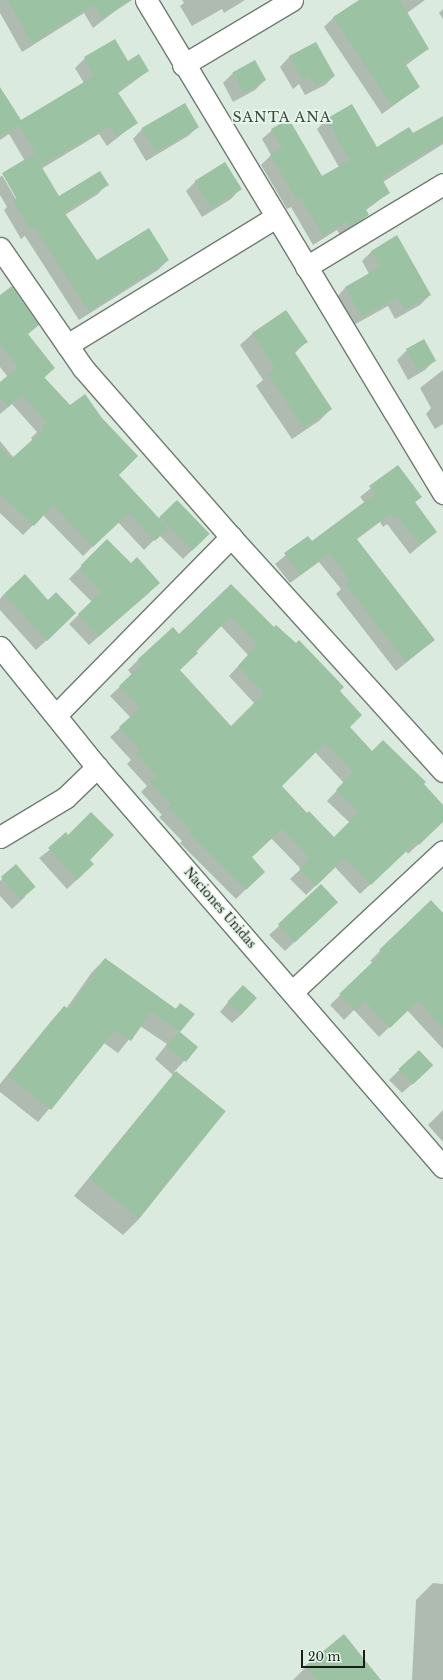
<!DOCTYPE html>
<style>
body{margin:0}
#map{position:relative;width:443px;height:1680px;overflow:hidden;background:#dbeade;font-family:"Libre Baskerville",serif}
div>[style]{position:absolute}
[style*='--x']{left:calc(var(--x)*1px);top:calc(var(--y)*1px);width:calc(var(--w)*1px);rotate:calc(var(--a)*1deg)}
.shadow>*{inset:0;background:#0003}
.building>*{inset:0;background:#9cc2a4;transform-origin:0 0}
.roads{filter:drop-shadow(1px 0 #6f7c71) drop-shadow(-1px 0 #6f7c71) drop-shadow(0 1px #6f7c71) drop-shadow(0 -1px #6f7c71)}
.minor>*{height:21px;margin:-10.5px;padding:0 10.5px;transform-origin:10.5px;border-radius:10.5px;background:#fff}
span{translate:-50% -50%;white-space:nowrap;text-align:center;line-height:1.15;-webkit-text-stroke:3.5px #e8f7eb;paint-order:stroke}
.street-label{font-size:12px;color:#191e1a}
.quarter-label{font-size:14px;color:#3f4b41;letter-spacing:1px}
.scale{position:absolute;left:301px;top:1650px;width:64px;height:18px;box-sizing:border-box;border:2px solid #191e1a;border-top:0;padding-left:5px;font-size:12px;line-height:14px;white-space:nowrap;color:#191e1a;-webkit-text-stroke:3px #e8f7eb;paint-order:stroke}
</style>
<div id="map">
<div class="shadow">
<div style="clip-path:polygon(0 0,121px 0,124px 4px,93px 28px,84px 13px,22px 52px,0 13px)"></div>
<div style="clip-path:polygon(182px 0,245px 0,224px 13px,222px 9px,192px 26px,180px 6px,184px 3px)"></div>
<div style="clip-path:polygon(361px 0,425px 0,407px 13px,428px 49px,405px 66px,419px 87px,382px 114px,324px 27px,334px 17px)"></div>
<div style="clip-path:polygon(443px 9px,443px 19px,439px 13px)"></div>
<div style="clip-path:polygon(evenodd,114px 41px,127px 62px,148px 71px,117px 94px,136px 123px,107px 146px,99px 134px,41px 169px,58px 198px,107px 184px,98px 194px,65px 215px,96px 262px,168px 260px,158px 270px,79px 320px,25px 236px,21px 239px,4px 210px,7px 207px,0 195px,0 177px,25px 161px,9px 134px,0 140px,0 98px,21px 121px,84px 83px,75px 68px,85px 58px,114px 41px,2px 175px,5px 175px,20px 202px,18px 203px,2px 175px)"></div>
<div style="clip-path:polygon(315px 43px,334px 76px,325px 85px,305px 95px,299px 84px,293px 89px,280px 67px,289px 57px)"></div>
<div style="clip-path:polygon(254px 61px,265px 80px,255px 90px,233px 102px,223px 83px,232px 74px)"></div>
<div style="clip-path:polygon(185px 104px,198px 127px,188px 136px,146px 161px,133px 139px,142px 129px)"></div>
<div style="clip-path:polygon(351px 105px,376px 148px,412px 134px,443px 117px,443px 144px,383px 182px,389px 193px,366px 210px,368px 214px,359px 224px,340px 235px,337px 230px,313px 245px,291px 207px,287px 209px,261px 165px,271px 155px,262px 139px,272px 130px,321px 177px,339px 167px,317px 129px,326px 120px)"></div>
<div style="clip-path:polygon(196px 181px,240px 189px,231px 199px,202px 217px,186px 191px)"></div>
<div style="clip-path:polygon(397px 237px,430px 295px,420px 305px,395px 319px,388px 306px,352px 326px,336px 298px,345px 288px,369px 274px,362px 261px,371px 252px)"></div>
<div style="clip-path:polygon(0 297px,37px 325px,27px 335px,54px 368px,44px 378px,117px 475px,158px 519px,177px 501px,209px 534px,183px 559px,159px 535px,144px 550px,118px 522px,83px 556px,43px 515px,23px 535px,0 513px,0 441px,14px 458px,33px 441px,31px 438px,37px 432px,12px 404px,0 414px,0 383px,8px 377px,0 367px)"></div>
<div style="clip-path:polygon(286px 311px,306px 342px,294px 354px,331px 409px,319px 421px,292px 439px,256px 386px,263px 380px,240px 345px,252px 334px)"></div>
<div style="clip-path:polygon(406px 351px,435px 360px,425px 370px,408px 380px,397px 360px)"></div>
<div style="clip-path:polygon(443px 370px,443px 424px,435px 429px,426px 414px,431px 408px,420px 388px)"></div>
<div style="clip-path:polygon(398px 466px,421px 497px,414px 503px,436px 532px,410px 554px,387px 524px,383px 527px,380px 522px,356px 540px,434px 640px,396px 671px,336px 594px,341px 589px,319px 562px,290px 583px,275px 564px,308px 537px,312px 542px,365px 503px,360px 497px)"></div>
<div style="clip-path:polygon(107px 540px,150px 592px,89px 645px,69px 624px,92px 602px,69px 579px)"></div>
<div style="clip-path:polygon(evenodd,231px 585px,338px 691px,349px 727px,372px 752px,422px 784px,443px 807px,443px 821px,408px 854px,406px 851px,360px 894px,335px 867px,306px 895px,290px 879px,301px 869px,271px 838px,250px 857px,254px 881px,236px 899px,180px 843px,182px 841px,159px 817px,162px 815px,141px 792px,147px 786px,127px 764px,131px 760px,110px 737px,131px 718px,110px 696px,132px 675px,128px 670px,138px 660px,179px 635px,231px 585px,221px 626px,248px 655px,229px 676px,255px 704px,231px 727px,179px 670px,221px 626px,231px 585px,315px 752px,344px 783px,327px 801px,350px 823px,334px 838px,307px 815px,281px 786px,315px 752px)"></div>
<div style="clip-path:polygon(4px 594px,65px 623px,36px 650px,0 610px,0 599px)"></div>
<div style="clip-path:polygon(68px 836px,89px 860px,83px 874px,67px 889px,39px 858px)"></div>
<div style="clip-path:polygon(16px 866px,25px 897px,12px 909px,0 896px,0 881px)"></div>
<div style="clip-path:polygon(327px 911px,285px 951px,269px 935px,279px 926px)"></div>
<div style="clip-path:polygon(443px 912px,443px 1049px,407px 1010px,379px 1037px,354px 1010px,344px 1020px,330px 1005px,373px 963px,370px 961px,380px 951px)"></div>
<div style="clip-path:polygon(105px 959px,175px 1009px,180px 1005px,193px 1014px,178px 1032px,197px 1047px,174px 1072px,224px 1112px,139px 1219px,123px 1235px,74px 1196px,173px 1075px,155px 1059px,167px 1044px,140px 1026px,118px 1053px,104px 1043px,38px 1122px,0 1092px,0 1084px,52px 1020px,64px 1007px,66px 1009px,92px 972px)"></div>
<div style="clip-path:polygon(233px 996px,242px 1014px,232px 1023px,220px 1012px)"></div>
<div style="clip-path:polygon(419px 1051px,422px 1075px,402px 1093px,389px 1080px)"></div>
<div style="clip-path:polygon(443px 1110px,443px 1142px,428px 1125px)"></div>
<div style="clip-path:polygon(433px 1583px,443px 1584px,443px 1680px,412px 1680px,416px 1600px)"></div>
<div style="clip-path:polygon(306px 1667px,380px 1680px,293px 1680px)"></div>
</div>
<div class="building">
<div style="clip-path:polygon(7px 0,132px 0,103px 19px,94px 5px,32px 43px)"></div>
<div style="clip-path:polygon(359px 0,400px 0,429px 49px,405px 63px,420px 87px,392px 106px,333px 17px)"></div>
<div style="clip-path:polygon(115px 39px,128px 61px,139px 54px,149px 71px,117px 91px,138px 123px,117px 137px,109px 126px,42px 165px,19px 125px,0 137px,0 87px,21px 120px,94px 76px,84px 57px)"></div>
<div style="clip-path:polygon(316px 42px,335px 76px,315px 86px,309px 76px,303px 80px,289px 56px)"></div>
<div style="left:255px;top:60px;width:23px;height:26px;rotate:61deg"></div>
<div style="left:185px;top:103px;width:28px;height:50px;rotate:60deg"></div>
<div style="clip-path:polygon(352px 104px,377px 147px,409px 127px,413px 133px,443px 116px,443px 141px,382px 179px,390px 193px,365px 208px,369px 215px,350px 226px,347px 221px,323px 236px,301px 198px,297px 200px,270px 155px,282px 148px,271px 129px,289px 119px,322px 176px,350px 160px,326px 119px)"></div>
<div style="clip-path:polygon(34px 154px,59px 196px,100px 171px,109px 185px,64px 212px,97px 260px,149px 228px,169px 260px,89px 311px,35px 228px,30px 230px,13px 200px,16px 198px,2px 173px)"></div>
<div style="left:225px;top:162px;width:32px;height:36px;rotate:58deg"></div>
<div style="clip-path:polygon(397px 235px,431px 295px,405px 310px,397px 297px,362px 317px,345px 287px,380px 267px,371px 251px)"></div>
<div style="clip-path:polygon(12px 286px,39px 325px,28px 334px,55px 368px,44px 377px,70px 405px,85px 394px,102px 418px,138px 456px,119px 475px,168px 528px,155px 541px,129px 513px,93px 547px,53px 505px,34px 526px,0 493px,0 447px,11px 459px,43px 430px,41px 427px,47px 422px,22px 395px,8px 407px,0 397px,0 382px,18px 367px,0 344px,0 295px)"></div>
<div style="clip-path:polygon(286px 310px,308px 342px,294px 351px,332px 409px,304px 428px,268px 374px,275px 368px,252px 333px)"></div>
<div style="left:424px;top:339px;width:25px;height:21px;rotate:61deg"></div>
<div style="clip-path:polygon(398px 465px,422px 497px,415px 502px,437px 532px,420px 545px,397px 516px,393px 518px,390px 514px,356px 538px,435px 640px,406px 662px,345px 584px,350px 580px,329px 553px,300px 575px,284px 553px,308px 536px,312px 541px,375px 494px,369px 486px)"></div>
<div style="left:177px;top:500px;width:47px;height:24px;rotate:46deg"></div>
<div style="clip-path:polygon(107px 539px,131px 563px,137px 557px,160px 583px,99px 636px,78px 614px,101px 592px,81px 572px,81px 565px)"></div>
<div style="clip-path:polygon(25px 574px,48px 600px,56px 592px,76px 613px,47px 641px,4px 594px)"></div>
<div style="clip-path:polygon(evenodd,231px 584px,274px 627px,276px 625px,296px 643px,299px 640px,344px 687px,340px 691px,362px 715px,350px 727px,372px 751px,383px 740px,426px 782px,424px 784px,443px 805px,443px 822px,419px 845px,416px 842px,371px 885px,345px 858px,316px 886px,299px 869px,310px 859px,282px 829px,252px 857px,265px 872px,246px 890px,189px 833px,191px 831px,168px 807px,171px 804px,150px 782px,156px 776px,136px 754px,140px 750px,119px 727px,140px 708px,119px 686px,142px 664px,137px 660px,173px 627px,179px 634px,231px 584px,231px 617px,257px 645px,238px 666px,264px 693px,231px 726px,180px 670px,198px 653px,195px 650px,231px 617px,231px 584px,325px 743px,353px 772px,336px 790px,359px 812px,334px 837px,309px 811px,307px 813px,282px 786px,325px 743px)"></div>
<div style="clip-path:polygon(91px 812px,114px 835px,90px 860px,94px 864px,77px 880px,48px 848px,66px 832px,68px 835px)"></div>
<div style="left:16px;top:864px;width:30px;height:20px;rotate:49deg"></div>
<div style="left:321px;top:884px;width:25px;height:59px;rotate:47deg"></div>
<div style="clip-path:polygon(431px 900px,443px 913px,443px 1028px,418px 1001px,390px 1028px,365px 1001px,355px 1011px,339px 994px,382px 953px,379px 950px)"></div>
<div style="clip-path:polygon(105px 958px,176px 1009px,180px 1003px,195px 1014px,180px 1032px,198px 1047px,186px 1062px,167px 1046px,179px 1031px,151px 1012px,131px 1041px,115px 1030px,51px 1110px,8px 1076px,64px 1006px,69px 1009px)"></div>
<div style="left:243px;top:985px;width:19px;height:23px;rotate:43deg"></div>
<div style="left:419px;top:1050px;width:21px;height:28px;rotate:47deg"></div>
<div style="left:176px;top:1071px;width:64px;height:138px;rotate:39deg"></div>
<div style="clip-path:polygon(344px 1634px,381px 1680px,317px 1680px,305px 1666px)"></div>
</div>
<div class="roads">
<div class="minor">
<div style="--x:146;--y:0;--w:576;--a:58.93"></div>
<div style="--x:183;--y:65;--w:127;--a:-30.8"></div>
<div style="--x:0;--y:248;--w:146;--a:55.3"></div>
<div style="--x:83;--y:368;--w:225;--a:48.8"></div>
<div style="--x:231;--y:537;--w:316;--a:47.8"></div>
<div style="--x:306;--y:267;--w:160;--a:-31.2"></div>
<div style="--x:67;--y:345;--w:245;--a:-31.5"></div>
<div style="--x:0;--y:647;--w:154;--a:51.1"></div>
<div style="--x:97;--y:767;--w:529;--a:49.14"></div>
<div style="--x:56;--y:715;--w:250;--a:-45.5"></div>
<div style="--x:0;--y:837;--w:76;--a:-31"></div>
<div style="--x:65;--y:798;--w:45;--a:-44.1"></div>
<div style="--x:293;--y:991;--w:205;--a:-43"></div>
</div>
</div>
<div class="street-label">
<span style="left:220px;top:908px;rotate:49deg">Naciones Unidas</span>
</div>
<div class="quarter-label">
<span style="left:282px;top:117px">SANTA ANA</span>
</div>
<div class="scale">20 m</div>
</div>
